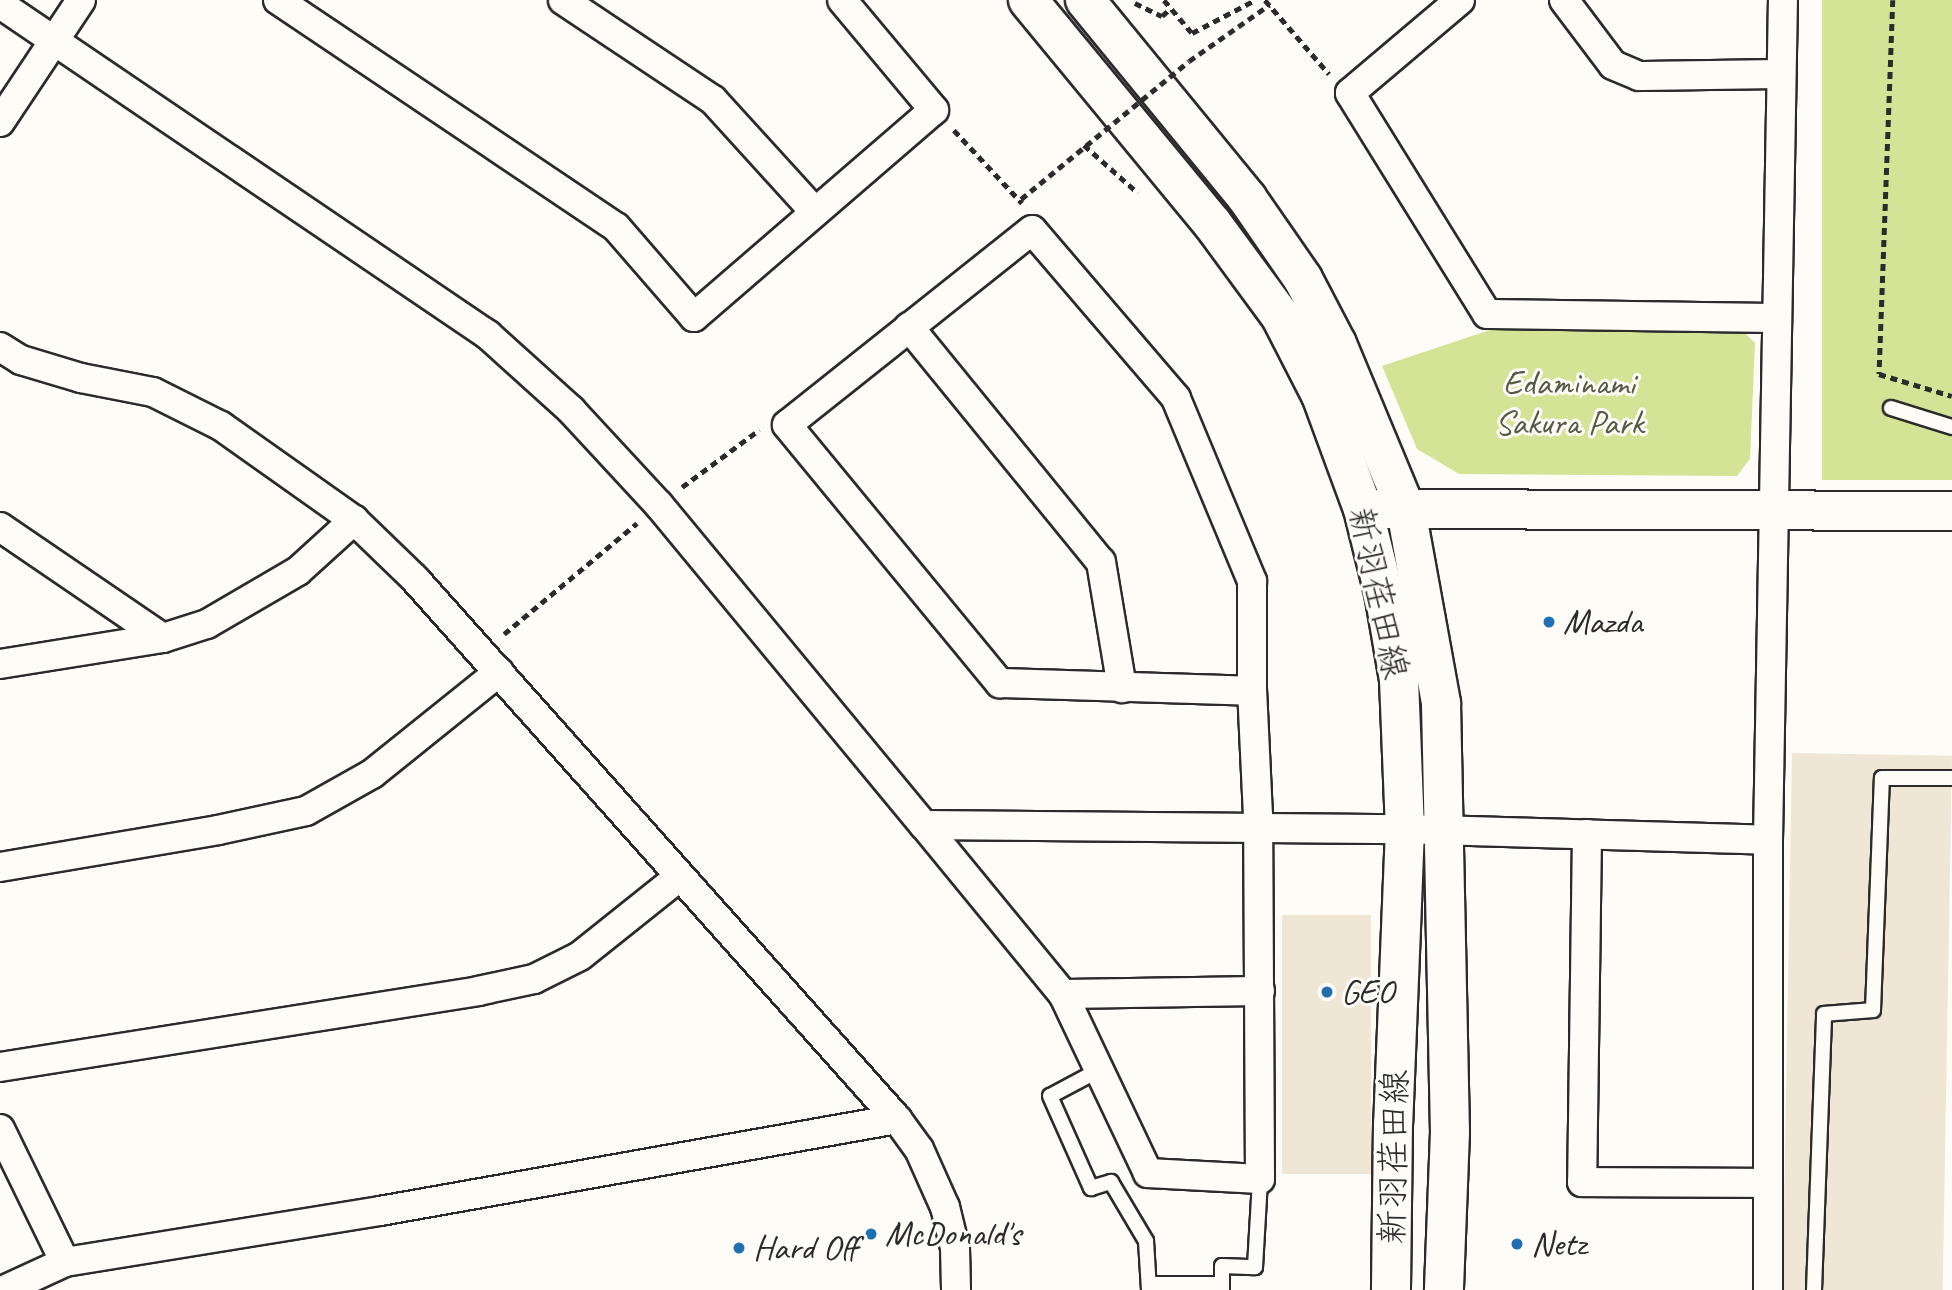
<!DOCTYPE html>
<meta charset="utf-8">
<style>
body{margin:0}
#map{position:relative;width:1952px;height:1290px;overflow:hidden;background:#fdfcf7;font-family:Caveat,"Klee One",sans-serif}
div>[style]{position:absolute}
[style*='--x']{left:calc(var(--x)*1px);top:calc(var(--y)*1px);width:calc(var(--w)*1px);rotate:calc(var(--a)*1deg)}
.built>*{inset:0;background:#efe6d5;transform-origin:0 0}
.green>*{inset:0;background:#d5e396;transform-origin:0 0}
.path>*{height:4.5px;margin-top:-2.25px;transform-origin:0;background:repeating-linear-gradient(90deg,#2b2b2b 0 7px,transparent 0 12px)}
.roads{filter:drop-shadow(2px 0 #2b2b2b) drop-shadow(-2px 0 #2b2b2b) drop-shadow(0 2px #2b2b2b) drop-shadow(0 -2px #2b2b2b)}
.lane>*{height:14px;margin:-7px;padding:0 7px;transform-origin:7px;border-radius:7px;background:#fdfcf7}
.street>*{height:28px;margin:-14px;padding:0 14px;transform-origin:14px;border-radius:14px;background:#fdfcf7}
.secondary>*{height:38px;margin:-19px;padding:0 19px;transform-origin:19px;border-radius:19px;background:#fdfcf7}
.path-bridge>*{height:4.5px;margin-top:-2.25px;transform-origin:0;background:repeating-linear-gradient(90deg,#2b2b2b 0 7px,transparent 0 12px)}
.dots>*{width:19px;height:19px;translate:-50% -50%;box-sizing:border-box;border:4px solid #fdfcf7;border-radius:50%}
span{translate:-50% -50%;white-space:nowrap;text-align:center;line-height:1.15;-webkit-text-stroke:6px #fdfcf7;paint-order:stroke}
.park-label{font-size:35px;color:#565946}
.street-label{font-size:35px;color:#2b2b2b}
.poi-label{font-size:35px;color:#2b2b2b}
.left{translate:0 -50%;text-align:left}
</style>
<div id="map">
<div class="built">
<div style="left:1792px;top:753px;width:160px;height:537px;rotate:1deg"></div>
<div style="left:1282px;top:915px;width:89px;height:259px"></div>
</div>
<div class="green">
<div style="left:1822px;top:0;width:130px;height:480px"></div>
<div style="clip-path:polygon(1490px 330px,1745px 333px,1755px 343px,1750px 459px,1737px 476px,1459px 474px,1417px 449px,1382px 366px)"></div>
</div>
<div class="path">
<div style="--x:1164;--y:0;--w:43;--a:49.7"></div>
<div style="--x:1192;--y:33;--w:71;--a:-27.6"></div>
<div style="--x:1265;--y:0;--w:98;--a:49.1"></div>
<div style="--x:1893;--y:0;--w:374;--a:92.1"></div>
<div style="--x:1879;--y:374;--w:76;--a:16.8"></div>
<div style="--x:1135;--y:3;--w:30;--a:26"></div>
<div style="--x:1162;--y:16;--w:11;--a:-41"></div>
<div style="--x:954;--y:130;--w:100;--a:47"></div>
<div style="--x:1084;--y:145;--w:72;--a:41.6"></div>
<div style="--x:682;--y:487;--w:96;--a:-36.5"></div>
<div style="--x:504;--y:634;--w:173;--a:-39.8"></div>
</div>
<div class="roads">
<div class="lane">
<div style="--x:1891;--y:408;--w:64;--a:17.3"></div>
<div style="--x:1099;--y:1070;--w:55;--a:152"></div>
<div style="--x:1050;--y:1096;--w:101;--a:66"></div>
<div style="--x:1091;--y:1188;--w:21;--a:-17"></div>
<div style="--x:1111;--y:1182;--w:69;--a:59.3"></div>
<div style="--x:1146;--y:1241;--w:49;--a:86.5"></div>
<div style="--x:1150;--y:1284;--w:72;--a:0"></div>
<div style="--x:1222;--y:1290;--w:24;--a:-90"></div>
<div style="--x:1222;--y:1266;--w:33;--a:2"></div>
<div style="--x:1255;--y:1267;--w:88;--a:-86.7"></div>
<div style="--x:1814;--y:1290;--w:276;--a:-87.9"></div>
<div style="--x:1824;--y:1014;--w:49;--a:-4.7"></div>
<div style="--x:1873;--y:1010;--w:232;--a:-87.8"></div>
<div style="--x:1882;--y:778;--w:70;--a:0"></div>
</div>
<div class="street">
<div style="--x:278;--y:0;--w:407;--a:33.9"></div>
<div style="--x:616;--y:227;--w:119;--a:49.1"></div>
<div style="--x:694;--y:317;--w:317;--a:-40.8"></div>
<div style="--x:934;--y:110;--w:143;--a:-129.9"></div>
<div style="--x:563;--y:0;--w:180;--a:33.7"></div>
<div style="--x:713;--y:100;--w:151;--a:47.7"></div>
<div style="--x:1460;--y:0;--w:144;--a:139.8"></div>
<div style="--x:1350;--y:93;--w:260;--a:58.2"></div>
<div style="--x:1487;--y:314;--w:289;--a:0.8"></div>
<div style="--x:1564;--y:0;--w:81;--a:53"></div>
<div style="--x:1613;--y:65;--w:28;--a:23"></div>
<div style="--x:1639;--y:76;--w:142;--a:-0.8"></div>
<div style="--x:0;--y:4;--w:590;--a:34.15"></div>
<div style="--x:488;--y:335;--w:112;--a:42.1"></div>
<div style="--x:571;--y:410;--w:129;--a:47.2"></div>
<div style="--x:659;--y:505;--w:415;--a:50.4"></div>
<div style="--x:924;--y:825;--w:481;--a:0.5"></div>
<div style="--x:1405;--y:829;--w:363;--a:1.7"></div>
<div style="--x:0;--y:122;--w:146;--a:-56.4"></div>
<div style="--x:909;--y:327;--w:303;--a:50.8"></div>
<div style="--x:1101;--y:562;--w:128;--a:80.5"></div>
<div style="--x:0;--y:347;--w:25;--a:32"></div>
<div style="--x:21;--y:360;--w:63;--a:16.7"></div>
<div style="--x:81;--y:378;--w:73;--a:11"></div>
<div style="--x:153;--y:392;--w:76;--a:26.6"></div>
<div style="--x:221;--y:426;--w:163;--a:35.3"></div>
<div style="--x:354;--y:520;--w:85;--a:44"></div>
<div style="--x:415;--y:579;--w:724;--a:48.25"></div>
<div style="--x:897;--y:1119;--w:37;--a:54"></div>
<div style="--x:919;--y:1149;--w:64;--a:65.9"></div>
<div style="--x:945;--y:1207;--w:42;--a:76.3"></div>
<div style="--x:955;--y:1248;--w:42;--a:88.6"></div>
<div style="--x:0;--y:527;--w:197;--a:34.3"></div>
<div style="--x:0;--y:664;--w:165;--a:-9.1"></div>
<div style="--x:163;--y:638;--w:46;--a:-17.7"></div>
<div style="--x:207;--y:624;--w:105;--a:-30.2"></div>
<div style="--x:298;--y:571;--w:76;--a:-42.3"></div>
<div style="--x:924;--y:825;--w:219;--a:50.6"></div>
<div style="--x:1063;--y:994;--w:198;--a:64.6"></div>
<div style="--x:1148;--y:1173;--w:112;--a:3.1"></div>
<div style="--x:1260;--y:1179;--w:363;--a:-90.3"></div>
<div style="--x:1258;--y:816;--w:125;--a:-92.7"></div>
<div style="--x:1252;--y:691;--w:110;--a:-90"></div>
<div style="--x:1252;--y:581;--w:198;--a:-112.6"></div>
<div style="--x:1176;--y:398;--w:221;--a:-130.6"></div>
<div style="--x:1032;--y:230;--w:313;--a:141.5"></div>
<div style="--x:787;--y:425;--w:335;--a:50.5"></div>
<div style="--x:1000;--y:683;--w:252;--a:1.8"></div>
<div style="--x:1587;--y:834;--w:348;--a:90.8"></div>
<div style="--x:1582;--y:1182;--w:185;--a:0.3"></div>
<div style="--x:0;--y:867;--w:221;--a:-9.6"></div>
<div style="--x:218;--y:830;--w:90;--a:-12.2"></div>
<div style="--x:306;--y:811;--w:76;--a:-29.3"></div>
<div style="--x:372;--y:774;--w:163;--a:-38.8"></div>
<div style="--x:1063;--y:994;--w:197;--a:-0.9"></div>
<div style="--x:0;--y:1067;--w:484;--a:-9"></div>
<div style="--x:478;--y:991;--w:57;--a:-12.1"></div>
<div style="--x:534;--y:979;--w:51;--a:-26.6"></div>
<div style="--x:580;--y:956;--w:127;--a:-38.6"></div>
<div style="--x:0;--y:1129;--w:148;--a:64"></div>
<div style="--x:65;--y:1262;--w:67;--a:155.3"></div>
<div style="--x:65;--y:1262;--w:319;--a:-9.2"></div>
<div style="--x:380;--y:1211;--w:525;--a:-10.09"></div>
<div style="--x:1768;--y:1290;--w:450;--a:-90"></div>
<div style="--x:1768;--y:840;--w:840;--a:-88.98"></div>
</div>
<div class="secondary">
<div style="--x:1028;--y:0;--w:289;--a:50.5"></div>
<div style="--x:1212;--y:223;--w:117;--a:53.7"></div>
<div style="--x:1281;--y:317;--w:88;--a:62.9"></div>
<div style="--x:1321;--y:395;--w:121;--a:69.8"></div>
<div style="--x:1363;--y:509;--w:87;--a:76"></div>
<div style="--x:1384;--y:593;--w:88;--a:80.2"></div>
<div style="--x:1399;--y:680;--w:149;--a:87.7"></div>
<div style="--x:1405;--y:829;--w:294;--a:92.3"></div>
<div style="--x:1393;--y:1123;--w:167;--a:90.7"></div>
<div style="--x:1085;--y:0;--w:256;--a:50.7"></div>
<div style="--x:1247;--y:198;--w:98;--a:55.3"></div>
<div style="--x:1303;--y:279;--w:73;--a:62.4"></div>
<div style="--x:1337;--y:344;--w:180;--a:67.4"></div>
<div style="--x:1406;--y:510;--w:196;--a:79.7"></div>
<div style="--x:1441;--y:703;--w:429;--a:88.8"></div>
<div style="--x:1450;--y:1132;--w:158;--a:92.2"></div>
<div style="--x:1380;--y:509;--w:572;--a:0.2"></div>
</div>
</div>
<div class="path-bridge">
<div style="--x:1021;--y:199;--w:217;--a:-39.4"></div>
<div style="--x:1189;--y:61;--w:98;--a:-35"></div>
</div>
<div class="dots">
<div style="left:1549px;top:622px;background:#1f6fb2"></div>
<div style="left:1327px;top:992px;background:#1f6fb2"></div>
<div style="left:871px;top:1234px;background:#1f6fb2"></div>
<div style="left:1517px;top:1244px;background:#1f6fb2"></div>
<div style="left:739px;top:1248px;background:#1f6fb2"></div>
</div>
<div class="park-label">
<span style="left:1569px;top:403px">Edaminami<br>Sakura Park</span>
</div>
<div class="street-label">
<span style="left:1378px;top:593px;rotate:78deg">新羽荏田線</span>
<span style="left:1394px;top:1157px;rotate:-89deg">新羽荏田線</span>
</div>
<div class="poi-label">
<span class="left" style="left:1563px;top:622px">Mazda</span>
<span class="left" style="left:1341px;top:992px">GEO</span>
<span class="left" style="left:885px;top:1234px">McDonald's</span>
<span class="left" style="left:1531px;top:1244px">Netz</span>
<span class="left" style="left:753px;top:1248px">Hard Off</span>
</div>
</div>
